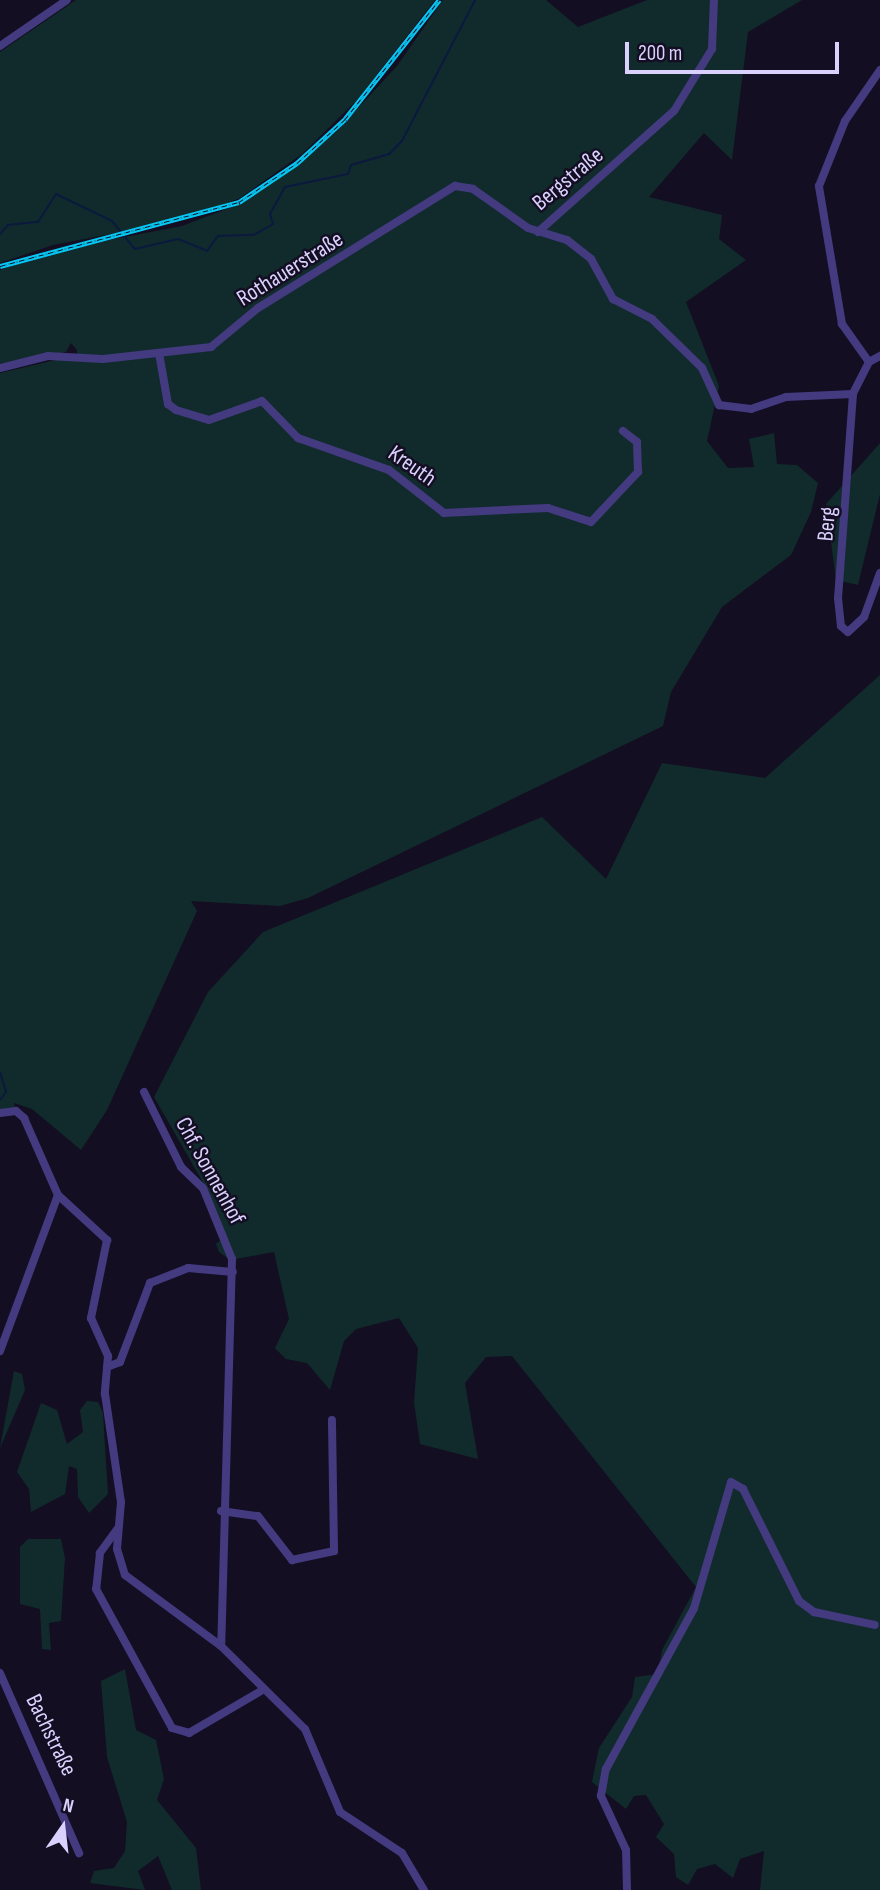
<!DOCTYPE html>
<meta charset="utf-8">
<style>
body{margin:0}
#map{position:relative;width:880px;height:1890px;overflow:hidden;background:#130e22;font-family:"Sofia Sans Condensed",sans-serif}
div>[style]{position:absolute}
[style*='--x']{left:calc(var(--x)*1px);top:calc(var(--y)*1px);width:calc(var(--w)*1px);rotate:calc(var(--a)*1deg)}
.green>*{inset:0;background:#112b2c}
.stream>*{height:2px;margin:-1px;padding:0 1px;transform-origin:1px;border-radius:1px;background:#0b193f}
.minor>*{height:8px;margin:-4px;padding:0 4px;transform-origin:4px;border-radius:4px;background:#433a80}
.rail>*{height:4.5px;margin-top:-2.25px;transform-origin:0;background:repeating-linear-gradient(90deg,#130e22 0 5px,#06c8f5 0 10px);box-sizing:border-box;border-block:2px solid #06c8f5}
span{translate:-50% -50%;white-space:nowrap;text-align:center;line-height:1.15;-webkit-text-stroke:5px #130e22;paint-order:stroke}
.street-label{font-size:23px;color:#dad1fe}
.north{position:absolute;left:28px;top:1792px;width:70px;height:70px;-webkit-text-stroke:5px #130e22;paint-order:stroke;rotate:14deg;font-size:19px;font-weight:700;line-height:28px;text-align:center;color:#dad1fe}
.north::after{content:'';display:block;margin:auto;width:24px;height:32px;background:#dad1fe;clip-path:polygon(50% 0,100% 100%,50% 72%,0 100%)}
.scale{position:absolute;left:625px;top:42px;width:214px;height:32px;box-sizing:border-box;border:4px solid #dad1fe;border-top:0;padding-left:9px;font-size:21px;line-height:24px;white-space:nowrap;color:#dad1fe;-webkit-text-stroke:5px #130e22;paint-order:stroke}
</style>
<div id="map">
<div class="green">
<div style="clip-path:polygon(76px 0,435px 0,357px 100px,302px 154px,240px 198px,184px 220px,53px 245px,0 263px,0 52px)"></div>
<div style="clip-path:polygon(443px 0,546px 0,578px 27px,647px 0,802px 0,748px 32px,732px 160px,704px 133px,649px 197px,722px 215px,719px 239px,746px 260px,686px 302px,719px 386px,707px 441px,728px 468px,754px 467px,749px 439px,774px 433px,777px 464px,797px 465px,818px 483px,811px 512px,791px 555px,722px 607px,671px 692px,663px 726px,308px 898px,280px 906px,191px 901px,197px 911px,107px 1110px,81px 1150px,32px 1109px,14px 1103px,16px 1111px,0 1113px,0 373px,77px 355px,77px 350px,71px 343px,66px 352px,0 364px,0 270px,57px 250px,182px 226px,242px 203px,335px 133px,397px 66px)"></div>
<div style="clip-path:polygon(880px 443px,880px 494px,858px 585px,836px 580px,826px 504px)"></div>
<div style="clip-path:polygon(880px 675px,880px 1890px,760px 1890px,764px 1851px,740px 1859px,733px 1878px,715px 1864px,697px 1869px,688px 1885px,676px 1877px,674px 1854px,656px 1837px,664px 1824px,646px 1795px,634px 1796px,626px 1809px,592px 1782px,599px 1748px,632px 1697px,635px 1677px,658px 1674px,662px 1650px,696px 1587px,512px 1356px,486px 1357px,465px 1383px,478px 1459px,420px 1444px,414px 1402px,418px 1348px,399px 1318px,356px 1329px,344px 1341px,330px 1390px,307px 1363px,286px 1359px,275px 1348px,289px 1319px,274px 1252px,230px 1260px,219px 1252px,216px 1244px,223px 1238px,209px 1193px,154px 1097px,208px 992px,263px 932px,542px 817px,606px 879px,662px 763px,765px 778px)"></div>
<div style="clip-path:polygon(14px 1371px,22px 1374px,25px 1390px,0 1448px)"></div>
<div style="clip-path:polygon(87px 1401px,98px 1402px,103px 1413px,108px 1494px,89px 1513px,78px 1497px,77px 1469px,69px 1466px,65px 1494px,31px 1512px,29px 1489px,17px 1472px,41px 1403px,57px 1410px,67px 1444px,83px 1432px,80px 1410px)"></div>
<div style="clip-path:polygon(28px 1539px,61px 1539px,65px 1558px,61px 1621px,49px 1623px,51px 1650px,42px 1649px,40px 1609px,20px 1604px,20px 1547px)"></div>
<div style="clip-path:polygon(125px 1669px,136px 1730px,156px 1740px,164px 1779px,157px 1800px,196px 1848px,201px 1890px,172px 1890px,158px 1856px,138px 1871px,145px 1890px,90px 1883px,94px 1871px,114px 1868px,125px 1851px,127px 1822px,107px 1757px,101px 1681px)"></div>
</div>
<div class="stream">
<div style="--x:0;--y:234;--w:12;--a:-48"></div>
<div style="--x:8;--y:225;--w:30;--a:-6"></div>
<div style="--x:38;--y:222;--w:33;--a:-57"></div>
<div style="--x:56;--y:194;--w:62;--a:25.7"></div>
<div style="--x:112;--y:221;--w:36;--a:51"></div>
<div style="--x:135;--y:249;--w:44;--a:-13.1"></div>
<div style="--x:178;--y:239;--w:31;--a:22"></div>
<div style="--x:207;--y:251;--w:19;--a:-54"></div>
<div style="--x:218;--y:236;--w:36;--a:-2"></div>
<div style="--x:254;--y:235;--w:22;--a:-30"></div>
<div style="--x:273;--y:224;--w:10;--a:-107"></div>
<div style="--x:270;--y:214;--w:31;--a:-61"></div>
<div style="--x:285;--y:187;--w:64;--a:-11.7"></div>
<div style="--x:348;--y:174;--w:9;--a:-72"></div>
<div style="--x:351;--y:165;--w:40;--a:-16"></div>
<div style="--x:389;--y:154;--w:18;--a:-45"></div>
<div style="--x:402;--y:141;--w:159;--a:-62.6"></div>
<div style="--x:0;--y:1072;--w:21;--a:73"></div>
<div style="--x:6;--y:1092;--w:10;--a:127"></div>
</div>
<div class="minor">
<div style="--x:0;--y:46;--w:81;--a:-34.5"></div>
<div style="--x:538;--y:232;--w:182;--a:-41.7"></div>
<div style="--x:674;--y:111;--w:73;--a:-58.5"></div>
<div style="--x:712;--y:49;--w:49;--a:-87.7"></div>
<div style="--x:159;--y:353;--w:52;--a:80"></div>
<div style="--x:168;--y:404;--w:10;--a:37"></div>
<div style="--x:176;--y:410;--w:34;--a:17"></div>
<div style="--x:209;--y:420;--w:56;--a:-19.7"></div>
<div style="--x:262;--y:401;--w:52;--a:45.8"></div>
<div style="--x:298;--y:438;--w:96;--a:19.4"></div>
<div style="--x:389;--y:470;--w:70;--a:38"></div>
<div style="--x:444;--y:513;--w:104;--a:-2.8"></div>
<div style="--x:548;--y:508;--w:45;--a:18"></div>
<div style="--x:591;--y:522;--w:69;--a:-46.8"></div>
<div style="--x:638;--y:472;--w:30;--a:-92"></div>
<div style="--x:637;--y:442;--w:18;--a:-142"></div>
<div style="--x:869;--y:362;--w:36;--a:117"></div>
<div style="--x:853;--y:394;--w:205;--a:94.2"></div>
<div style="--x:838;--y:598;--w:28;--a:84"></div>
<div style="--x:841;--y:626;--w:9;--a:41"></div>
<div style="--x:848;--y:632;--w:22;--a:-43"></div>
<div style="--x:864;--y:617;--w:47;--a:-70"></div>
<div style="--x:869;--y:362;--w:47;--a:-125.4"></div>
<div style="--x:842;--y:324;--w:140;--a:-99.5"></div>
<div style="--x:819;--y:186;--w:70;--a:-68.2"></div>
<div style="--x:845;--y:121;--w:62;--a:-55.5"></div>
<div style="--x:869;--y:362;--w:13;--a:-29"></div>
<div style="--x:0;--y:368;--w:49;--a:-14"></div>
<div style="--x:48;--y:356;--w:55;--a:3.1"></div>
<div style="--x:103;--y:359;--w:109;--a:-6.3"></div>
<div style="--x:211;--y:347;--w:61;--a:-39.7"></div>
<div style="--x:258;--y:308;--w:232;--a:-31.8"></div>
<div style="--x:455;--y:186;--w:18;--a:9"></div>
<div style="--x:473;--y:189;--w:67;--a:35.3"></div>
<div style="--x:528;--y:228;--w:41;--a:17.1"></div>
<div style="--x:567;--y:240;--w:31;--a:38"></div>
<div style="--x:591;--y:259;--w:46;--a:61.2"></div>
<div style="--x:613;--y:299;--w:44;--a:27.1"></div>
<div style="--x:652;--y:319;--w:70;--a:44.4"></div>
<div style="--x:702;--y:368;--w:41;--a:65.3"></div>
<div style="--x:719;--y:405;--w:32;--a:7"></div>
<div style="--x:751;--y:409;--w:37;--a:-19"></div>
<div style="--x:786;--y:397;--w:67;--a:-2.6"></div>
<div style="--x:144;--y:1092;--w:84;--a:63.7"></div>
<div style="--x:181;--y:1167;--w:30;--a:44"></div>
<div style="--x:203;--y:1188;--w:77;--a:67.8"></div>
<div style="--x:232;--y:1259;--w:387;--a:91.6"></div>
<div style="--x:0;--y:1113;--w:16;--a:-7"></div>
<div style="--x:16;--y:1111;--w:11;--a:41"></div>
<div style="--x:24;--y:1118;--w:84;--a:66.2"></div>
<div style="--x:58;--y:1195;--w:67;--a:42.6"></div>
<div style="--x:107;--y:1240;--w:80;--a:101.6"></div>
<div style="--x:91;--y:1318;--w:42;--a:65.9"></div>
<div style="--x:108;--y:1356;--w:38;--a:95"></div>
<div style="--x:105;--y:1394;--w:109;--a:81.6"></div>
<div style="--x:121;--y:1502;--w:47;--a:94.9"></div>
<div style="--x:117;--y:1549;--w:27;--a:73"></div>
<div style="--x:125;--y:1575;--w:119;--a:36.5"></div>
<div style="--x:221;--y:1646;--w:118;--a:44.7"></div>
<div style="--x:305;--y:1729;--w:90;--a:67.1"></div>
<div style="--x:340;--y:1812;--w:74;--a:33.5"></div>
<div style="--x:402;--y:1853;--w:43;--a:59.3"></div>
<div style="--x:0;--y:1351;--w:166;--a:-69.6"></div>
<div style="--x:107;--y:1367;--w:14;--a:-21"></div>
<div style="--x:120;--y:1362;--w:85;--a:-69.2"></div>
<div style="--x:150;--y:1283;--w:41;--a:-21.5"></div>
<div style="--x:188;--y:1268;--w:45;--a:5.1"></div>
<div style="--x:221;--y:1511;--w:37;--a:8"></div>
<div style="--x:258;--y:1516;--w:56;--a:52.3"></div>
<div style="--x:292;--y:1560;--w:43;--a:-12.1"></div>
<div style="--x:334;--y:1551;--w:131;--a:-90.9"></div>
<div style="--x:118;--y:1528;--w:31;--a:126"></div>
<div style="--x:100;--y:1553;--w:36;--a:96"></div>
<div style="--x:96;--y:1589;--w:158;--a:61.3"></div>
<div style="--x:172;--y:1728;--w:18;--a:16"></div>
<div style="--x:189;--y:1733;--w:83;--a:-30.3"></div>
<div style="--x:0;--y:1673;--w:197;--a:66.3"></div>
<div style="--x:627;--y:1890;--w:40;--a:-91.4"></div>
<div style="--x:626;--y:1850;--w:60;--a:-114.8"></div>
<div style="--x:601;--y:1796;--w:27;--a:-80"></div>
<div style="--x:606;--y:1769;--w:183;--a:-61.3"></div>
<div style="--x:694;--y:1608;--w:131;--a:-73.6"></div>
<div style="--x:731;--y:1482;--w:14;--a:30"></div>
<div style="--x:743;--y:1489;--w:125;--a:63.4"></div>
<div style="--x:799;--y:1601;--w:19;--a:36"></div>
<div style="--x:814;--y:1612;--w:62;--a:12"></div>
</div>
<div class="rail">
<div style="--x:0;--y:266;--w:247;--a:-15"></div>
<div style="--x:239;--y:202;--w:70;--a:-33.9"></div>
<div style="--x:297;--y:163;--w:65;--a:-42.5"></div>
<div style="--x:345;--y:119;--w:152;--a:-51.7"></div>
</div>
<div class="street-label">
<span style="left:568px;top:179px;rotate:-40deg">Bergstraße</span>
<span style="left:290px;top:269px;rotate:-32deg">Rothauerstraße</span>
<span style="left:412px;top:466px;rotate:35deg">Kreuth</span>
<span style="left:827px;top:524px;rotate:-85deg">Berg</span>
<span style="left:210px;top:1171px;rotate:61deg">Chf. Sonnenhof</span>
<span style="left:51px;top:1735px;rotate:64deg">Bachstraße</span>
</div>
<div class="north">N</div>
<div class="scale">200 m</div>
</div>
